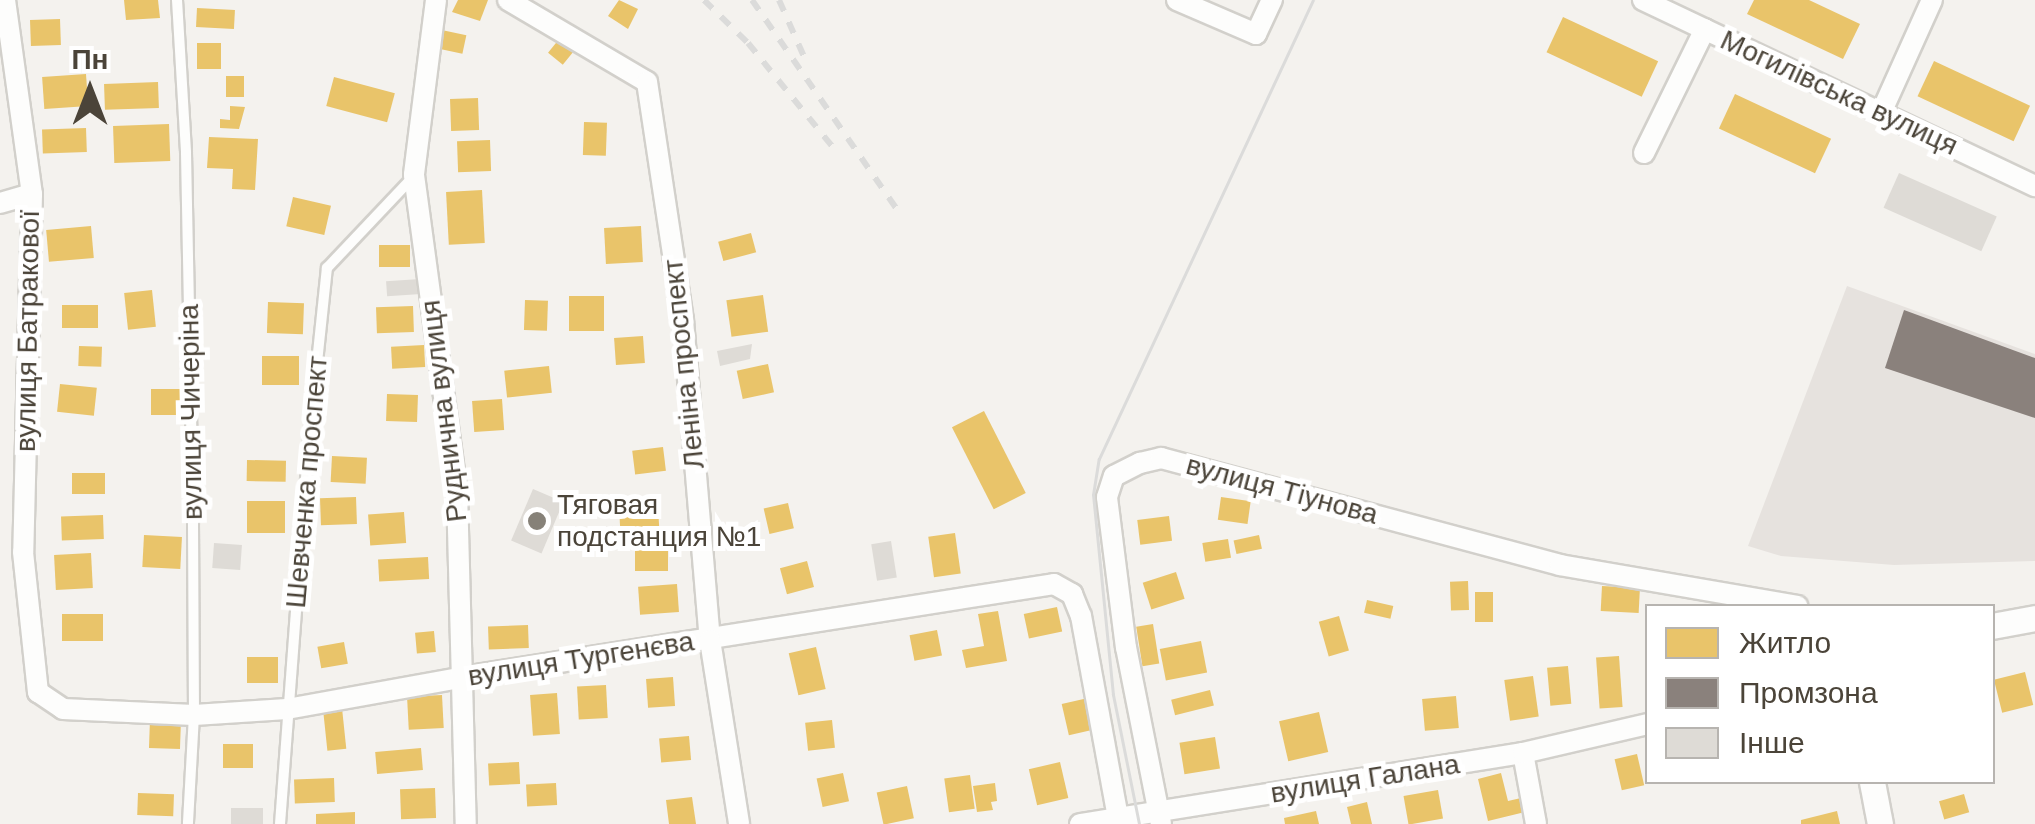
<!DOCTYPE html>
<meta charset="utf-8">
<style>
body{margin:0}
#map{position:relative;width:2035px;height:824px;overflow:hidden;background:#f4f2ee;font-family:Helvetica,sans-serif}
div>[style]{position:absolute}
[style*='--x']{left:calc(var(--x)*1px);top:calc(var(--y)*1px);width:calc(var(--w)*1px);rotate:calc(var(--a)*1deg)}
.industrial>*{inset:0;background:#e6e2de}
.homes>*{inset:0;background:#e9c46a;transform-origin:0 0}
.industry>*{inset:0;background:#8a817c}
.building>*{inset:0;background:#dedbd6;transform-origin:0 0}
.roads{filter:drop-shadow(2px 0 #d2d0cb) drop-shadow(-2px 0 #d2d0cb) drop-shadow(0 2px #d2d0cb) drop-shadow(0 -2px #d2d0cb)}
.service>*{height:10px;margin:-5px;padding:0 5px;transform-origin:5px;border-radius:5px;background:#fdfdfc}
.minor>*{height:20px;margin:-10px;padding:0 10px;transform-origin:10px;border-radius:10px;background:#fdfdfc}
.tertiary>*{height:25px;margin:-12.5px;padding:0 12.5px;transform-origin:12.5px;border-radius:12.5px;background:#fdfdfc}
.tram>*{height:2.5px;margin:-1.25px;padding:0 1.25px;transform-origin:1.25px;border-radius:1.25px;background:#dbdbda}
.rail>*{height:6px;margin-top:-3px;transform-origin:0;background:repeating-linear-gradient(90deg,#dbdbda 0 12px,transparent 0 24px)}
.dots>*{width:28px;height:28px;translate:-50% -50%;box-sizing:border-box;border:5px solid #fff;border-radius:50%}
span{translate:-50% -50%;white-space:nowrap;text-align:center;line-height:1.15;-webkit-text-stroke:10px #fff;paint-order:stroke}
.street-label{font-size:28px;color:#4b4439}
.poi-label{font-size:28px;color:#4b4439}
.left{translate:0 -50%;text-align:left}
.legend{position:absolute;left:1645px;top:604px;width:350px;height:180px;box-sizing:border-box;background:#fff;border:2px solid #b7b4b0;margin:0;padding:12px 18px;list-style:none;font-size:30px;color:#4b4439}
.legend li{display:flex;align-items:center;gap:20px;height:50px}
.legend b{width:50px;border:2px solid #b7b4b0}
.north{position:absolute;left:40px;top:40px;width:100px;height:100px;-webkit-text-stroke:8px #fff;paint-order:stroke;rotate:0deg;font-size:28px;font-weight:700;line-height:40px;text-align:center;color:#4b4439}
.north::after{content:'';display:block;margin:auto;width:35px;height:45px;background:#4b4439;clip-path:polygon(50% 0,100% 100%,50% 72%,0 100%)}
</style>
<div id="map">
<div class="industrial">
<div style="clip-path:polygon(1847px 286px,2035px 354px,2035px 561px,1894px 565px,1781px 556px,1748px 546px)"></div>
</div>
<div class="homes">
<div style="clip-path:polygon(124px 0,158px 0,160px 18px,126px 20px)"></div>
<div style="clip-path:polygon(458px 0,488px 0,480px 21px,452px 12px)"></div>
<div style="clip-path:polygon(619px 0,638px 9px,628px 29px,608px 16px)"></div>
<div style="clip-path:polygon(1754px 0,1809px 0,1860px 24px,1843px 59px,1747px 14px)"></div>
<div style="left:197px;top:8px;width:38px;height:19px;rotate:3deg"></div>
<div style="left:1563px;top:17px;width:105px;height:39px;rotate:25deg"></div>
<div style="left:60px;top:19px;width:26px;height:30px;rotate:88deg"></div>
<div style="left:437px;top:29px;width:30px;height:19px;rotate:12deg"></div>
<div style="left:560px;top:38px;width:19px;height:19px;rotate:39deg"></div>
<div style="left:221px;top:43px;width:26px;height:24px;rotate:90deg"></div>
<div style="left:1934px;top:61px;width:106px;height:39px;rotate:25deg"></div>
<div style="left:86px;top:74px;width:32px;height:44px;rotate:86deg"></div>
<div style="left:226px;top:76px;width:18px;height:21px"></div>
<div style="left:334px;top:77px;width:63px;height:30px;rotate:15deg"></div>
<div style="left:158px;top:82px;width:26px;height:54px;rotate:88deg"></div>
<div style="left:1735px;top:94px;width:106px;height:38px;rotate:25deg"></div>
<div style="left:478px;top:98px;width:32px;height:28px;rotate:88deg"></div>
<div style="clip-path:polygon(230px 106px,245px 107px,239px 129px,220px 128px,220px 119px,230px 120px)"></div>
<div style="left:584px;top:122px;width:23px;height:33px;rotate:2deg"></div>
<div style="left:169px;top:124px;width:37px;height:56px;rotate:88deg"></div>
<div style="left:86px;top:128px;width:24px;height:44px;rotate:88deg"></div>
<div style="clip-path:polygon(209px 137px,258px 139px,255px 190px,232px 189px,233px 169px,207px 168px)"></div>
<div style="left:490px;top:140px;width:31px;height:33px;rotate:88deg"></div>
<div style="left:482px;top:190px;width:53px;height:36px;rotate:87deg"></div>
<div style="left:293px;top:197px;width:39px;height:30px;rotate:13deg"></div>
<div style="left:91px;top:226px;width:32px;height:45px;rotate:85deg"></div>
<div style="left:641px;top:226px;width:36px;height:37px;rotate:87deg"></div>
<div style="left:751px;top:233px;width:20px;height:34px;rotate:75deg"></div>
<div style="left:379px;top:245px;width:31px;height:22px"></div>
<div style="left:152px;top:290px;width:37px;height:28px;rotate:84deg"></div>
<div style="left:763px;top:295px;width:37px;height:37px;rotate:82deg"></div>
<div style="left:604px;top:296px;width:35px;height:35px;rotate:90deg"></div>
<div style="left:525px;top:300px;width:23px;height:30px;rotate:2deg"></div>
<div style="left:268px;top:302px;width:36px;height:31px;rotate:2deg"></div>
<div style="left:98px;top:305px;width:23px;height:36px;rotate:90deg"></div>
<div style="left:413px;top:306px;width:26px;height:37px;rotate:88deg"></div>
<div style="left:643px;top:336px;width:27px;height:29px;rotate:86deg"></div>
<div style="left:424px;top:345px;width:22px;height:33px;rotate:87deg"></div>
<div style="left:79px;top:346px;width:23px;height:20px;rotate:2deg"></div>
<div style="left:262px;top:356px;width:37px;height:29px"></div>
<div style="left:768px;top:364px;width:29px;height:32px;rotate:78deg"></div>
<div style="left:549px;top:366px;width:27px;height:45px;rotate:84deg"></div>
<div style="left:60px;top:384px;width:37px;height:28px;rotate:6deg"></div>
<div style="left:151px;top:389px;width:33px;height:26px"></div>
<div style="left:387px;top:394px;width:31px;height:27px;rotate:2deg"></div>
<div style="left:502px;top:399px;width:31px;height:30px;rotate:86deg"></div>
<div style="left:984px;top:411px;width:92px;height:36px;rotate:63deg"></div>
<div style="left:663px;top:447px;width:24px;height:31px;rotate:83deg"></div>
<div style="left:332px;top:456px;width:35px;height:26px;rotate:3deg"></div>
<div style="left:247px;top:460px;width:39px;height:21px;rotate:1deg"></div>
<div style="left:72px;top:473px;width:33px;height:21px"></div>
<div style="left:356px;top:497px;width:27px;height:36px;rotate:88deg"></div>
<div style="left:1221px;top:497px;width:30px;height:23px;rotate:8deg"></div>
<div style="left:247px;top:501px;width:38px;height:32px"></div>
<div style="left:788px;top:503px;width:26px;height:25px;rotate:77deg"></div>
<div style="left:658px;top:505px;width:21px;height:39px;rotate:87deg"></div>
<div style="left:404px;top:512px;width:31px;height:36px;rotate:86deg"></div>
<div style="left:103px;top:515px;width:24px;height:42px;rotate:88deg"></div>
<div style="left:1169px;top:516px;width:25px;height:32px;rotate:83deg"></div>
<div style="left:955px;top:533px;width:41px;height:27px;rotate:82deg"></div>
<div style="left:144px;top:535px;width:38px;height:32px;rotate:3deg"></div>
<div style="left:1259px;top:535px;width:14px;height:26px;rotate:78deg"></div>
<div style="left:1228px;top:539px;width:19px;height:26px;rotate:81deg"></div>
<div style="left:635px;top:549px;width:33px;height:22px"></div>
<div style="left:91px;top:553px;width:35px;height:37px;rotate:87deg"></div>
<div style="left:428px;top:557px;width:22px;height:50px;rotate:87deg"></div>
<div style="left:807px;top:561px;width:27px;height:28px;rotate:75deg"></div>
<div style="left:1176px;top:572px;width:28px;height:35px;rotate:72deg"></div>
<div style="left:1468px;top:581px;width:29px;height:18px;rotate:88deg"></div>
<div style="left:677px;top:584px;width:28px;height:39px;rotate:86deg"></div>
<div style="left:1602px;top:586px;width:38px;height:25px;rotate:3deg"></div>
<div style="left:1475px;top:592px;width:18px;height:30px"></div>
<div style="left:1367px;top:600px;width:27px;height:13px;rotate:13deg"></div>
<div style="left:1057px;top:607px;width:25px;height:34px;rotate:78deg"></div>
<div style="clip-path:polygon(998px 611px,1007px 661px,966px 668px,962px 650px,984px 646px,978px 614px)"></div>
<div style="left:103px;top:614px;width:27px;height:41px;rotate:90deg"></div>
<div style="left:1339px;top:616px;width:36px;height:21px;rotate:74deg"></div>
<div style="left:1153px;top:624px;width:40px;height:17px;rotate:81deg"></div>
<div style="left:528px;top:625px;width:23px;height:40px;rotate:88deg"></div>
<div style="left:937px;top:630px;width:26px;height:28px;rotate:79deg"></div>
<div style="left:434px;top:631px;width:21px;height:19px;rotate:85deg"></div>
<div style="left:1201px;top:641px;width:32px;height:42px;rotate:79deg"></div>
<div style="left:344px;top:642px;width:22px;height:27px;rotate:80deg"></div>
<div style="left:816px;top:647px;width:43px;height:28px;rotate:77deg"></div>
<div style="left:1619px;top:656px;width:51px;height:23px;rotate:86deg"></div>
<div style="left:247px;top:657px;width:31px;height:26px"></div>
<div style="left:1568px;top:666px;width:38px;height:21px;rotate:85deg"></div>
<div style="left:2025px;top:672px;width:34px;height:32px;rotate:76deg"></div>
<div style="left:1533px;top:676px;width:41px;height:29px;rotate:82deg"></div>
<div style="left:673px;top:677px;width:29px;height:27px;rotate:86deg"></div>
<div style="left:606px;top:685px;width:33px;height:29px;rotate:87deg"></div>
<div style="left:1210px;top:690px;width:16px;height:40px;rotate:76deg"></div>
<div style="left:557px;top:693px;width:41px;height:27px;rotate:86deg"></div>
<div style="left:442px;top:695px;width:33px;height:35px;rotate:87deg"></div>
<div style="left:1456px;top:696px;width:32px;height:34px;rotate:85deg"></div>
<div style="left:1088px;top:698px;width:32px;height:27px;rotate:77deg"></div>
<div style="left:342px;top:708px;width:41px;height:19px;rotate:84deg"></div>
<div style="left:1319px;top:712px;width:41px;height:41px;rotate:77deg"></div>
<div style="left:150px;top:719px;width:31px;height:29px;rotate:2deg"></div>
<div style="left:832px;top:720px;width:28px;height:27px;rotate:84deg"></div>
<div style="left:689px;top:736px;width:24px;height:30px;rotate:85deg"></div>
<div style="left:1215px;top:737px;width:32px;height:36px;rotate:81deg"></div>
<div style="left:253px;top:744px;width:24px;height:30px;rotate:90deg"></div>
<div style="left:421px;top:748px;width:22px;height:46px;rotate:85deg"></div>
<div style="left:1637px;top:754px;width:32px;height:23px;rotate:77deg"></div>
<div style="left:519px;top:762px;width:22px;height:31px;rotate:87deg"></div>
<div style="left:1060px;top:762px;width:37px;height:32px;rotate:77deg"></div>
<div style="left:843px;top:773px;width:29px;height:27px;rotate:78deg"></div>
<div style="clip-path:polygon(1501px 773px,1508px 801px,1521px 798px,1525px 812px,1488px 821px,1478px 779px)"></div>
<div style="left:970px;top:775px;width:34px;height:26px;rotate:82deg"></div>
<div style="left:334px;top:778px;width:24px;height:40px;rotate:88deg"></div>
<div style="left:556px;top:783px;width:22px;height:30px;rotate:87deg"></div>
<div style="clip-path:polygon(995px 783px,997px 801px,991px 802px,993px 810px,977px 812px,973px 786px)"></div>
<div style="left:907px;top:786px;width:33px;height:31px;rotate:78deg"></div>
<div style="left:435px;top:788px;width:30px;height:35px;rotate:88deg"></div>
<div style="left:1438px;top:790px;width:29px;height:35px;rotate:80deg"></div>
<div style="left:138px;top:793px;width:36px;height:22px;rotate:2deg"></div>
<div style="left:1964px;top:794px;width:19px;height:26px;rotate:74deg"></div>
<div style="clip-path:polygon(692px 797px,696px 824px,669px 824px,666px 800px)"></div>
<div style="clip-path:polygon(1367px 802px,1372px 824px,1351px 824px,1347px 807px)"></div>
<div style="clip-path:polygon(1316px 811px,1319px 824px,1285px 824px,1284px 818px)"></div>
<div style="clip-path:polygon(1837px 811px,1840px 824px,1801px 824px,1801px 820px)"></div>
<div style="clip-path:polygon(355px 812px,355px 824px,316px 824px,316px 814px)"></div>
</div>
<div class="industry">
<div style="clip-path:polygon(1904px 310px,2035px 358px,2035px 418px,1885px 368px)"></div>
</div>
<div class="building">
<div style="left:1899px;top:173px;width:107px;height:38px;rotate:24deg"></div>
<div style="left:420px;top:279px;width:15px;height:34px;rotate:86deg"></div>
<div style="clip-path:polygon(752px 344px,750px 359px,720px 366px,717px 351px)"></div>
<div style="left:533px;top:489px;width:33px;height:56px;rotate:23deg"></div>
<div style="left:891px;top:541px;width:37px;height:20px;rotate:81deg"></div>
<div style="left:214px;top:543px;width:28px;height:25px;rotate:4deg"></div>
<div style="left:231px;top:808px;width:32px;height:16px"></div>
</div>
<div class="roads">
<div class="service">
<div style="--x:177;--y:0;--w:153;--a:86.6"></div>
<div style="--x:186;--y:153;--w:370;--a:88.9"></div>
<div style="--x:193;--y:523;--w:192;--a:89.7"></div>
<div style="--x:194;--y:715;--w:109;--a:93.2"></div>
<div style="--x:280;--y:824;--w:396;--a:-85.7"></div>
<div style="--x:310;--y:429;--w:162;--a:-84"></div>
<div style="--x:327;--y:268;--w:127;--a:-46.6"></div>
</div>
<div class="minor">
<div style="--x:5;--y:0;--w:196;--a:82.1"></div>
<div style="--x:32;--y:194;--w:358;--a:91.4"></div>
<div style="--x:23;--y:552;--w:141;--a:83.9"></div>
<div style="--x:38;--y:692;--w:30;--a:34"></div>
<div style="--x:63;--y:709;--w:131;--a:2.6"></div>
<div style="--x:194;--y:715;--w:93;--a:-3.7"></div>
<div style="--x:287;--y:709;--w:180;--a:-10.2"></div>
<div style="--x:464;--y:677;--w:597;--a:-8.96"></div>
<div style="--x:1054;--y:584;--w:21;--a:29"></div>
<div style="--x:1072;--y:594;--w:24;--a:68"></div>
<div style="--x:1081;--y:616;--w:211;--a:79.6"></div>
<div style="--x:436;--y:0;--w:176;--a:97.2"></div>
<div style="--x:414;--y:175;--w:319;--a:82.3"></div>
<div style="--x:457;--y:491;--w:333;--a:88.5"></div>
<div style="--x:508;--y:0;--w:161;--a:30.5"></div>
<div style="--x:647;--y:82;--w:241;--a:81.4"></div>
<div style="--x:683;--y:320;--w:321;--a:85.2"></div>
<div style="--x:710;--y:640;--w:186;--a:81"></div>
<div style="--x:1177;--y:0;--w:86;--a:23.3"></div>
<div style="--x:1256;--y:34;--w:38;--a:-65"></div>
<div style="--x:1643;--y:0;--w:434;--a:25.4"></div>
<div style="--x:1881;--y:113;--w:124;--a:-65.7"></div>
<div style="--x:1644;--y:153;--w:138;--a:-63.8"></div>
<div style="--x:0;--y:203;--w:33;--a:-16"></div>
<div style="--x:1523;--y:753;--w:72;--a:79.6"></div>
<div style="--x:1080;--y:824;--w:449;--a:-9.1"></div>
<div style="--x:1523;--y:753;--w:128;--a:-13.1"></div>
<div style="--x:1161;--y:824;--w:179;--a:-101.2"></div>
<div style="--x:1126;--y:648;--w:152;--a:-97.2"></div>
<div style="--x:1107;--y:497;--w:22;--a:-72"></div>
<div style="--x:1114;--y:476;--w:29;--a:-27"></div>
<div style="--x:1140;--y:463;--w:22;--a:-13"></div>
<div style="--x:1161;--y:458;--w:413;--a:15"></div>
<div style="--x:1560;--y:565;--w:241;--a:9.8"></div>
</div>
<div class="tertiary">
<div style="--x:1992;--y:626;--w:44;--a:-10.5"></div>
<div style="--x:1872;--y:782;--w:43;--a:79.2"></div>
</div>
</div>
<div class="tram">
<div style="--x:1139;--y:824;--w:132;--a:-101.4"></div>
<div style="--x:1113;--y:695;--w:201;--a:-95.7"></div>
<div style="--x:1093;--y:495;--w:36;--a:-81"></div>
<div style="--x:1099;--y:459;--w:506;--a:-65"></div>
</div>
<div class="rail">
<div style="--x:704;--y:0;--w:62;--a:44.3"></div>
<div style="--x:748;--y:43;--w:133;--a:50.8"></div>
<div style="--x:752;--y:0;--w:253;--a:55.3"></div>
<div style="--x:779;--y:0;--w:64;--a:66.2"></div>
</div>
<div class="dots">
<div style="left:537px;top:521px;background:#868178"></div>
</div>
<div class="street-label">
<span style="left:1839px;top:93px;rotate:25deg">Могилівська вулиця</span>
<span style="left:28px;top:331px;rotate:-89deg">вулиця Батракової</span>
<span style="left:684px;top:364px;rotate:-96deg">Леніна проспект</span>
<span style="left:444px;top:411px;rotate:-97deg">Руднична вулиця</span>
<span style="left:191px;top:412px;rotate:-91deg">вулиця Чичеріна</span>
<span style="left:307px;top:482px;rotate:-85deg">Шевченка проспект</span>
<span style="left:1282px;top:490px;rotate:15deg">вулиця Тіунова</span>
<span style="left:581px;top:659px;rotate:-9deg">вулиця Тургенєва</span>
<span style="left:1365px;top:779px;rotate:-9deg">вулиця Галана</span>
</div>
<div class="poi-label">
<span class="left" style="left:557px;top:521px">Тяговая<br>подстанция №1</span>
</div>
<ul class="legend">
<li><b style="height:28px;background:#e9c46a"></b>Житло</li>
<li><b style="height:28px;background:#8a817c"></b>Промзона</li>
<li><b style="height:28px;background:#dedbd6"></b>Інше</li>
</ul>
<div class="north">Пн</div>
</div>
